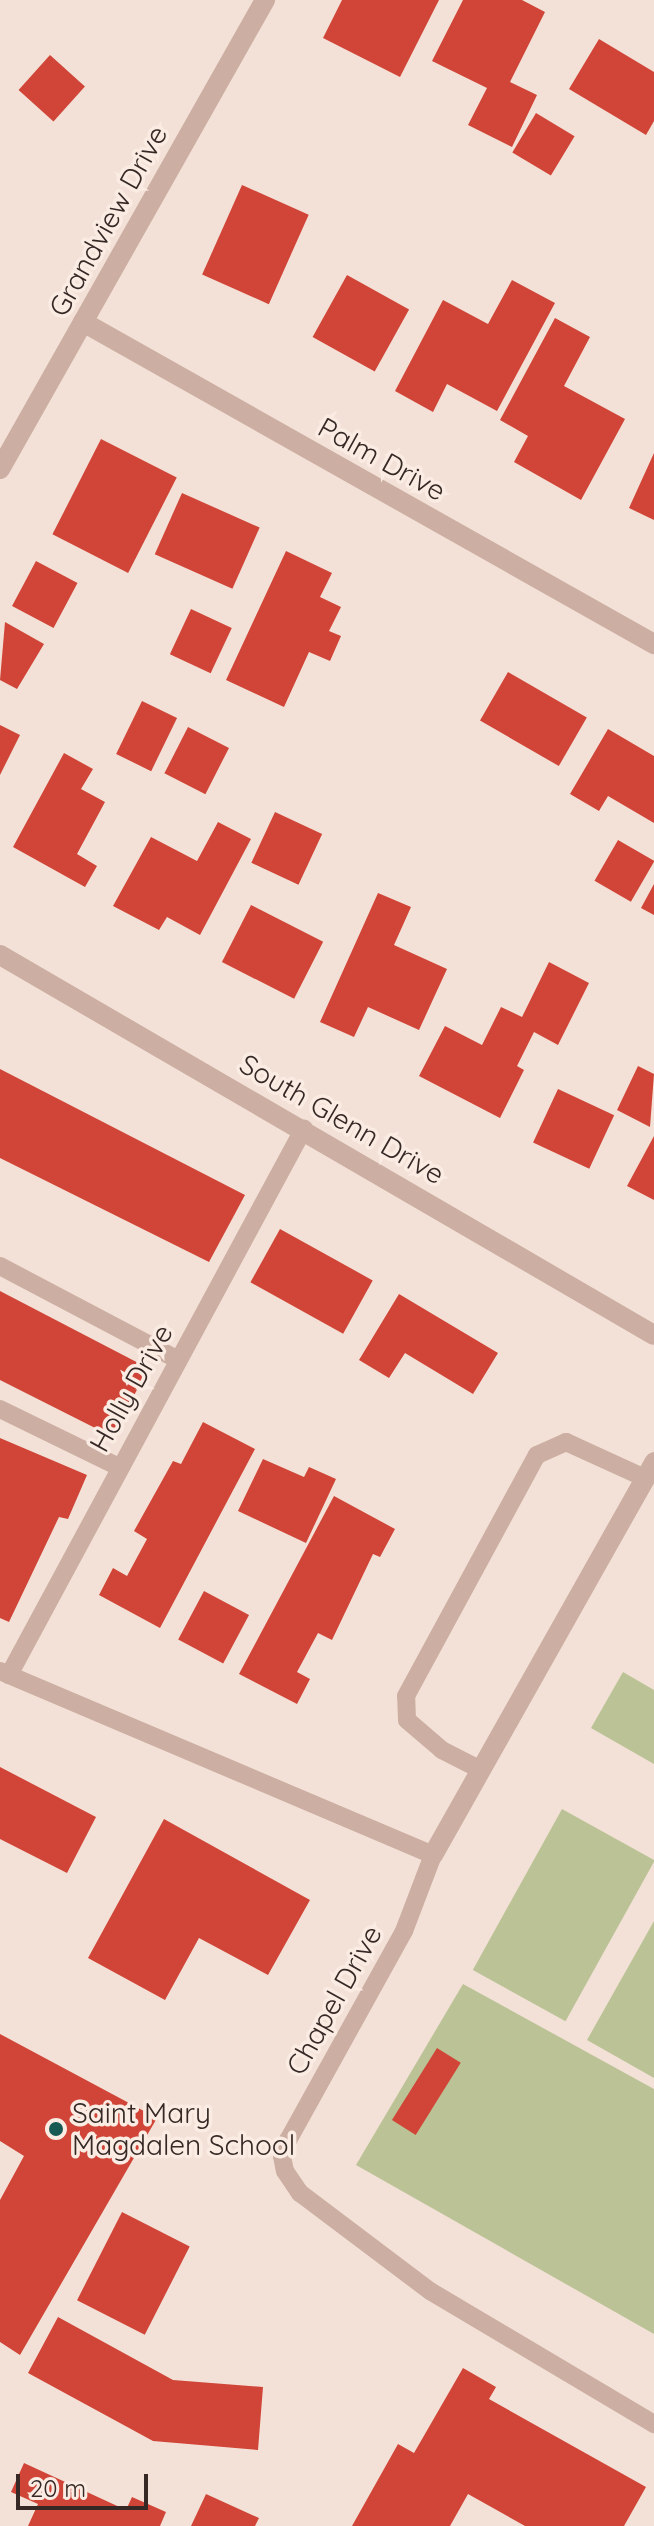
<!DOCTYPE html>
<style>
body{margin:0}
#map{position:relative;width:654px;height:2526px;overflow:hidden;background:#f3e1d7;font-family:Quicksand,sans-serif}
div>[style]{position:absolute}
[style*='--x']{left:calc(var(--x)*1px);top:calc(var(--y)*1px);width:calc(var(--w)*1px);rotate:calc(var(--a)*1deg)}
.green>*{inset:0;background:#bbc396;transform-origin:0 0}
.building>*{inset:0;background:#d04537;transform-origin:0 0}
.service>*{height:18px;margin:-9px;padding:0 9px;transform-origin:9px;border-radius:9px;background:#ccaea2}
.minor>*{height:20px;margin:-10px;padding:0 10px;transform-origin:10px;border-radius:10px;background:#ccaea2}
.dots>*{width:22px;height:22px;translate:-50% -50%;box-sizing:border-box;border:4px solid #faece3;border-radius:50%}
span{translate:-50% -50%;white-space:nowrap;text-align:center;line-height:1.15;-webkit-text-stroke:7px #faece3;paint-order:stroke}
.street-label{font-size:28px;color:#352825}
.poi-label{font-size:28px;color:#352825}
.left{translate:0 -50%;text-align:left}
.scale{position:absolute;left:16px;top:2474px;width:132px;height:36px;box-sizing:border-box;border:4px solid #352825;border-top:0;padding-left:10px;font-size:24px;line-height:28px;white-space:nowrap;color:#352825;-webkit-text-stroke:6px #faece3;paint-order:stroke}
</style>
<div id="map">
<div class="green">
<div style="clip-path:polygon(623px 1672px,654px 1690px,654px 1764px,591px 1728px)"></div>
<div style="left:562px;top:1809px;width:106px;height:184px;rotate:29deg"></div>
<div style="clip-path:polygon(654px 1921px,654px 2078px,587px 2040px)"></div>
<div style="clip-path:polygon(463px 1984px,654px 2089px,654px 2334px,356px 2165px)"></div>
</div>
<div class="building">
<div style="clip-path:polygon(342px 0,439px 0,400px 77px,323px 38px)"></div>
<div style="clip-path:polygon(463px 0,522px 0,545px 12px,510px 82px,537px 95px,512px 147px,468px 125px,487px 88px,432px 61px)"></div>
<div style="clip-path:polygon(599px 39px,654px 72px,654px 121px,646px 135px,569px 89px)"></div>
<div style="left:50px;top:55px;width:47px;height:47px;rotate:42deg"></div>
<div style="left:536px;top:113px;width:45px;height:46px;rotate:31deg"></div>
<div style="left:242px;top:185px;width:73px;height:98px;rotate:24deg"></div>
<div style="left:347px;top:275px;width:71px;height:71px;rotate:29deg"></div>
<div style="clip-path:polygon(512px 280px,555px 303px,497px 411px,447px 384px,433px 412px,395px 391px,443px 300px,488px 324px)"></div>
<div style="clip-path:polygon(555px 318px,590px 337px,564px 386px,625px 419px,581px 500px,514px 462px,528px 436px,500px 420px)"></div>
<div style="left:101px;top:439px;width:85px;height:107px;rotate:27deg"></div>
<div style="clip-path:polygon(654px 453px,654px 520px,629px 508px)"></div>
<div style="left:182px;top:493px;width:85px;height:67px;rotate:24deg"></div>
<div style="clip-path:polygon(286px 551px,332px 573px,320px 597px,341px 607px,329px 631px,341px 636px,330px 661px,309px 652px,284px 707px,226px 680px)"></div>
<div style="left:36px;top:561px;width:47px;height:51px;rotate:28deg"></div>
<div style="left:191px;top:609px;width:45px;height:50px;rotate:25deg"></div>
<div style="clip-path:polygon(5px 622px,44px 644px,17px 689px,0 680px)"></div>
<div style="left:508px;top:672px;width:91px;height:56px;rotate:30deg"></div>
<div style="left:142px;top:701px;width:39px;height:59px;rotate:26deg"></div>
<div style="clip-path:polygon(0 725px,20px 735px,0 775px)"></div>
<div style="left:188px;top:727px;width:46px;height:52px;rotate:27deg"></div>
<div style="clip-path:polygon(608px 729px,654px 756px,654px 823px,608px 796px,599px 811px,570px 794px)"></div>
<div style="clip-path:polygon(64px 753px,93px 769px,81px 789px,105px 802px,77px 854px,97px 866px,85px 887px,13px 847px)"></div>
<div style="left:275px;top:812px;width:52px;height:56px;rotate:25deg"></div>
<div style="clip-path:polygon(218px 822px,251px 839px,200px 935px,167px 917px,159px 930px,113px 906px,151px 837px,197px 861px)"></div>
<div style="left:618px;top:840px;width:42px;height:47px;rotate:30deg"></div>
<div style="clip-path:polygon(654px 884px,654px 915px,641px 908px)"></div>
<div style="clip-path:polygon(378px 893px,411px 907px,394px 945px,447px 969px,419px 1030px,368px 1007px,354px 1037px,320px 1022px)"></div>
<div style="left:251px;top:905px;width:81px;height:64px;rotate:27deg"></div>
<div style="clip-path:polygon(549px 962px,589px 983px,558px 1045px,534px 1032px,517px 1066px,524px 1070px,500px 1118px,419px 1076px,445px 1026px,482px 1045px,501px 1007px,522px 1017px)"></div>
<div style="clip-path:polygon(638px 1066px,654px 1074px,650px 1127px,617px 1110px)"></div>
<div style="clip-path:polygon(0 1069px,245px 1195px,209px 1262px,0 1158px)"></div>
<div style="left:558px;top:1089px;width:62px;height:59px;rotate:25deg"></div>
<div style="clip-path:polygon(654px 1136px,654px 1200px,627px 1186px)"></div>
<div style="left:280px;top:1229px;width:106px;height:61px;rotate:29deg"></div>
<div style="clip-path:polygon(0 1291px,148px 1368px,113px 1437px,0 1380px)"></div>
<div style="clip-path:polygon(399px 1294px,498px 1353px,473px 1394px,405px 1353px,389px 1378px,359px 1360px)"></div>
<div style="clip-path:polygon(203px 1422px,255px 1449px,160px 1628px,99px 1595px,113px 1568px,127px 1576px,147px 1539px,134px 1531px,173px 1461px,181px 1464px)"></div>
<div style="clip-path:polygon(0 1438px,87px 1475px,68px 1519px,59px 1517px,9px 1622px,0 1618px)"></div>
<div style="clip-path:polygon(263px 1459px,304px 1477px,309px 1467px,336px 1479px,306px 1543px,238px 1511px)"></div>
<div style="clip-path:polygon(334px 1496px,395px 1529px,380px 1557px,373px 1554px,332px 1640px,318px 1633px,297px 1672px,310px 1679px,297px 1704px,239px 1674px)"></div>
<div style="left:204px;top:1591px;width:51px;height:55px;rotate:28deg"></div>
<div style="clip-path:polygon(0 1767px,96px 1817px,67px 1873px,0 1839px)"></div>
<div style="clip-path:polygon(164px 1819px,310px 1900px,268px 1975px,199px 1938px,165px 2000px,88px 1958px)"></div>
<div style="clip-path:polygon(0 2034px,157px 2118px,20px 2355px,0 2342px,0 2200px,24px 2156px,0 2141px)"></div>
<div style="left:437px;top:2048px;width:28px;height:85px;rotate:32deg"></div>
<div style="left:122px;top:2212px;width:76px;height:99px;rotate:27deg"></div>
<div style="clip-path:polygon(58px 2317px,173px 2380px,263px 2387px,258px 2450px,153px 2441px,28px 2373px)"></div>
<div style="clip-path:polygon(463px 2368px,496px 2387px,489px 2399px,646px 2487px,624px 2526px,525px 2526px,468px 2494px,450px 2526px,352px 2526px,398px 2444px,414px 2453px)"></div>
<div style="clip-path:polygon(24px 2463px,126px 2510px,132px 2497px,166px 2512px,160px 2526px,28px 2526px,38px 2504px,11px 2492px)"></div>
<div style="clip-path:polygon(206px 2494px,259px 2518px,255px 2526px,191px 2526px)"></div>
</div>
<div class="service">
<div style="--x:0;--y:1266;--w:201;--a:27.8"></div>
<div style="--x:0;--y:1409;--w:132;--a:26"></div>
<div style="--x:0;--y:1671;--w:10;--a:24"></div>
<div style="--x:9;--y:1675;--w:621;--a:-61.66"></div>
<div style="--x:9;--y:1675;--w:461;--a:23"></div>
<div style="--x:433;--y:1855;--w:81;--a:110.9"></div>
<div style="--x:404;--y:1931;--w:239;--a:119"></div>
<div style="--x:288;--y:2140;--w:17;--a:111"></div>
<div style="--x:282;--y:2156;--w:15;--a:79"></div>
<div style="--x:285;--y:2171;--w:27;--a:56"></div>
<div style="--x:300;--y:2193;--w:163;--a:37"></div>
<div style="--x:430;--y:2291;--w:261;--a:30.7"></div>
<div style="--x:481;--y:1770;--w:44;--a:-152.9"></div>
<div style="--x:442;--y:1750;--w:46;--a:-139.4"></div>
<div style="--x:407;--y:1720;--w:24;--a:-92"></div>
<div style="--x:406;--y:1696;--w:274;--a:-61.5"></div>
<div style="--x:537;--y:1455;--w:32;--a:-24"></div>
<div style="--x:566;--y:1442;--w:87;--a:24.5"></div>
</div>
<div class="minor">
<div style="--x:83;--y:322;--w:656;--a:29.42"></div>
<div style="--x:0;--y:469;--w:539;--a:-60.53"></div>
<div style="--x:0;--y:955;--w:756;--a:30.16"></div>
<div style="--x:433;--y:1855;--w:451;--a:-60.6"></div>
</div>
<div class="dots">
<div style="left:56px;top:2129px;background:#175a54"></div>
</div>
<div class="street-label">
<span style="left:108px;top:221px;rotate:-61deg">Grandview Drive</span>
<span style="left:382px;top:459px;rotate:29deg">Palm Drive</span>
<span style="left:342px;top:1119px;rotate:30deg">South Glenn Drive</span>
<span style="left:131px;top:1388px;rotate:-61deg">Holly Drive</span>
<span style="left:334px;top:2000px;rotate:-61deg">Chapel Drive</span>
</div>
<div class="poi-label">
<span class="left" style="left:72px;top:2129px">Saint Mary<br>Magdalen School</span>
</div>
<div class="scale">20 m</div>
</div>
